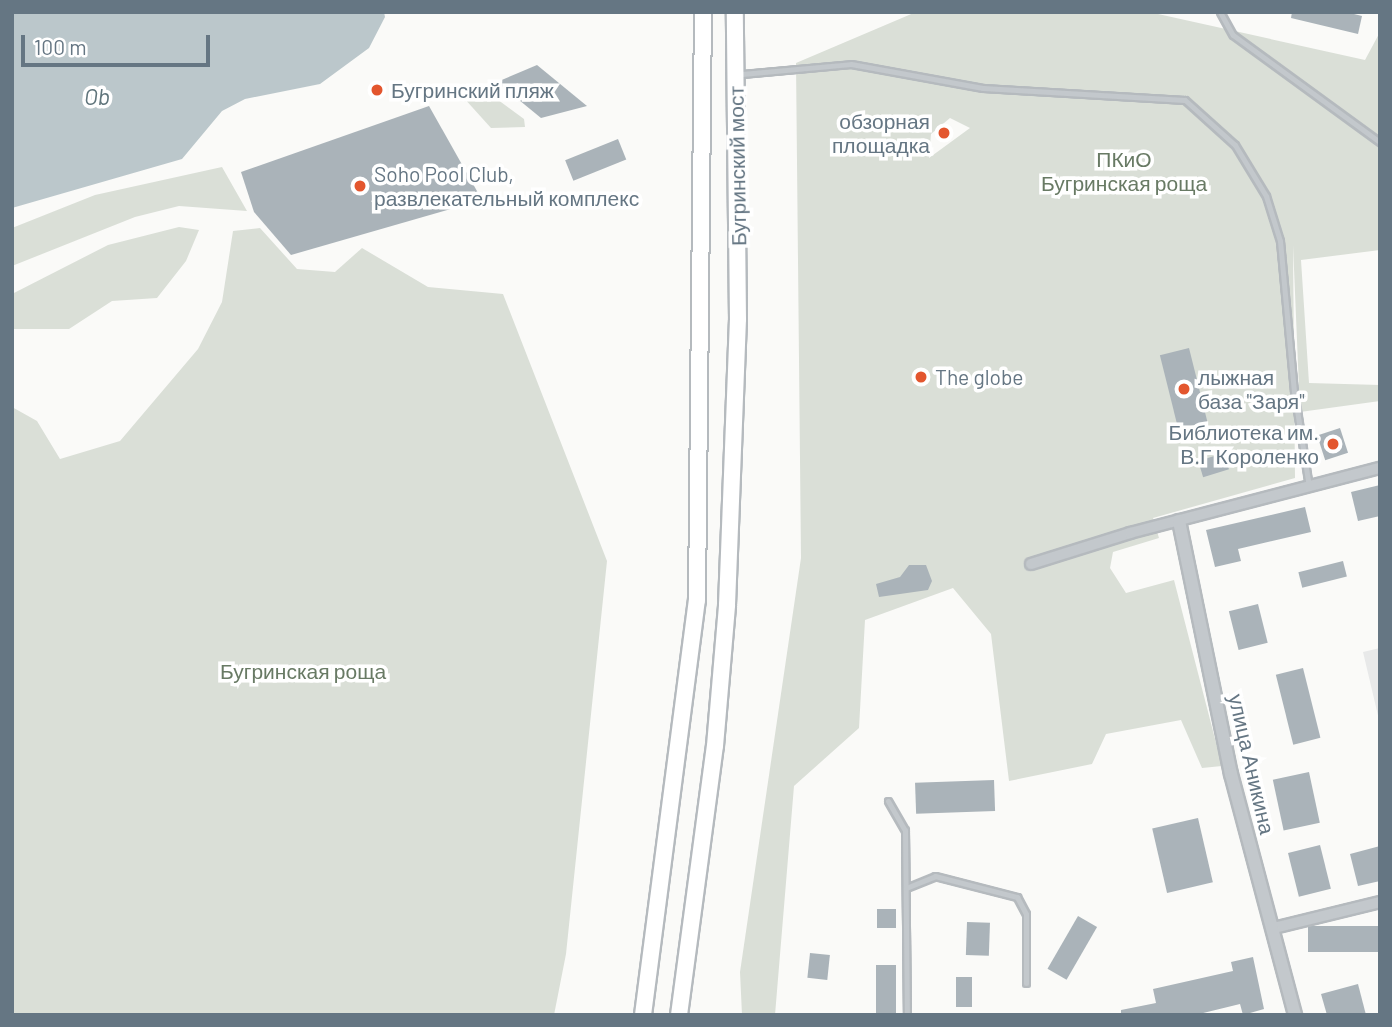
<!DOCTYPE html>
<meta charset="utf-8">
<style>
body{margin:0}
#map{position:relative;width:1392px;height:1027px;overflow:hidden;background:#fafaf8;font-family:Barlow,sans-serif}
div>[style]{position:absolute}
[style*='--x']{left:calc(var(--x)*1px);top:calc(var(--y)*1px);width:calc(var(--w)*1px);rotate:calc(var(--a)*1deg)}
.built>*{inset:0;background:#e8e9e9}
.green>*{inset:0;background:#dadfd7}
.water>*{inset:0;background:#bbc7cb}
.building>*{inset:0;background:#aab3b9;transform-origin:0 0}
.roads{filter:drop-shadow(2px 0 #b5babe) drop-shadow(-2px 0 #b5babe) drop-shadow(0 2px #b5babe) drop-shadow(0 -2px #b5babe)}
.service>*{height:5px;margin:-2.5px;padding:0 2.5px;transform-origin:2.5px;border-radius:2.5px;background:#c3c8cc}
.minor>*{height:10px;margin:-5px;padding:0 5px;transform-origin:5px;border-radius:5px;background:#c3c8cc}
.tertiary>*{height:12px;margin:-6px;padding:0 6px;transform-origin:6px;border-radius:6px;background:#c3c8cc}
.primary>*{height:16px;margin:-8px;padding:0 8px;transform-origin:8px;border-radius:8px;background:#fff}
.dots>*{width:19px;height:19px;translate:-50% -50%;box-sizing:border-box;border:4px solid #fff;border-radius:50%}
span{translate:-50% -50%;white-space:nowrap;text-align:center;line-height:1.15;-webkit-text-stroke:7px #fff;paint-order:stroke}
.poi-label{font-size:21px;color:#657683}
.left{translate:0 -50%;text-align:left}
.right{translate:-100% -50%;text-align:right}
.park-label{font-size:21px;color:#687a64}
.street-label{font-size:21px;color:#657683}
.water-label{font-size:23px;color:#60757c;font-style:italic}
.frame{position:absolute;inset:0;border:14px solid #657683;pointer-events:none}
.scale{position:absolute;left:21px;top:35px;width:189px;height:32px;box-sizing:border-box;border:4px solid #657683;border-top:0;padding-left:9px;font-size:21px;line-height:24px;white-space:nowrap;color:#657683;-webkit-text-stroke:5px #fff;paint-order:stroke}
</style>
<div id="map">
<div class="built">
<div style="clip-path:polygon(1380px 648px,1380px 724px,1363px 652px)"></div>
</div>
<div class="green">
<div style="clip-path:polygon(evenodd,916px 12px,1149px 12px,1365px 60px,1380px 32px,1380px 250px,1301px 260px,1309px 383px,1380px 385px,1380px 401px,1300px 412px,1293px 245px,1295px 478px,1153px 518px,1159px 538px,1113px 552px,1110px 568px,1126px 593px,1174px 580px,1222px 766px,1202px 768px,1181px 720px,1106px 734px,1092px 764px,1009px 781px,991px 634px,953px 588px,865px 620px,859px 728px,794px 786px,775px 1015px,742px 1015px,740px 972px,801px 558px,796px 63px,916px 12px,950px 118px,970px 128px,929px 158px,931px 134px,950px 118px)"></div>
<div style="clip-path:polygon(482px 88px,524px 119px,525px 127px,491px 128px,463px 97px)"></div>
<div style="clip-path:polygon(222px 167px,247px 211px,179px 206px,135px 217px,12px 266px,12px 228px,95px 195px)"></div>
<div style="clip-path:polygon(179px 227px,199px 230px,186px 261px,157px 298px,112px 301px,69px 329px,12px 329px,12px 294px,108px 245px)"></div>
<div style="clip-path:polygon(260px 228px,297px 269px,335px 272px,362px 248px,428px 287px,503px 294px,607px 561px,566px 954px,554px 1015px,12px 1015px,12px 407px,37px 421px,60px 459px,120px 441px,198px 349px,222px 302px,233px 231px)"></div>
</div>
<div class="water">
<div style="clip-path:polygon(12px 12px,384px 12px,385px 17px,369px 48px,320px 84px,245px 99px,222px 111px,182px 159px,12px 208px)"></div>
</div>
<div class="building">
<div style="clip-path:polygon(1292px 12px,1346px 12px,1362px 16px,1358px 34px,1291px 18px)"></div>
<div style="clip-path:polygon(537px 65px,587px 106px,541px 118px,497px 82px)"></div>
<div style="clip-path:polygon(429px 106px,482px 200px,291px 255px,254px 212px,241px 172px)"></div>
<div style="left:618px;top:139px;width:22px;height:57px;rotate:68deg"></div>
<div style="left:1189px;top:348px;width:76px;height:30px;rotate:76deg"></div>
<div style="left:1340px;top:428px;width:26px;height:24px;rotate:72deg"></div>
<div style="left:1224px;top:453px;width:17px;height:27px;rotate:73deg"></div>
<div style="clip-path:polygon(1380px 485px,1380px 516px,1358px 521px,1351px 492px)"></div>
<div style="clip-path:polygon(1305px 507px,1311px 532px,1238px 549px,1241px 561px,1215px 567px,1206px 530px)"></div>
<div style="left:1343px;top:561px;width:16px;height:46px;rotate:76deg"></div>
<div style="clip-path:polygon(909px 565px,926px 565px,932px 581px,928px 590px,879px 597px,876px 584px,900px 577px)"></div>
<div style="left:1258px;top:604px;width:40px;height:30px;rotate:76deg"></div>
<div style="left:1303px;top:668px;width:72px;height:28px;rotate:76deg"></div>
<div style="left:1309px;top:772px;width:52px;height:37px;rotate:78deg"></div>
<div style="left:994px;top:780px;width:31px;height:79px;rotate:88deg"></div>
<div style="left:1198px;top:818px;width:66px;height:47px;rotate:77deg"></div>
<div style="left:1320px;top:845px;width:45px;height:33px;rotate:76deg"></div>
<div style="clip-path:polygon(1380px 846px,1380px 881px,1358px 886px,1350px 854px)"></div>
<div style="left:877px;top:909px;width:19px;height:19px"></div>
<div style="left:1078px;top:916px;width:22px;height:61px;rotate:30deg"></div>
<div style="left:967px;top:922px;width:23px;height:33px;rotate:2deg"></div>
<div style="left:1380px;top:926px;width:26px;height:72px;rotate:90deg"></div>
<div style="left:810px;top:953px;width:20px;height:25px;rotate:6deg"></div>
<div style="clip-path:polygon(1253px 957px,1264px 1009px,1243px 1015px,1240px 1004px,1195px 1015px,1121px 1015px,1121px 1010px,1156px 1003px,1153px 989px,1233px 971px,1231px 962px)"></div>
<div style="left:876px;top:965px;width:20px;height:50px"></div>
<div style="left:956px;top:977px;width:16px;height:30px"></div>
<div style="clip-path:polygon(1358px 984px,1366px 1015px,1327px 1015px,1321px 994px)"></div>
</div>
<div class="roads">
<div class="service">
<div style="--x:1220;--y:12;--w:26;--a:61"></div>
<div style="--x:1233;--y:35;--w:182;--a:36.1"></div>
<div style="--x:742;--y:74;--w:109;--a:-5.2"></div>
<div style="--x:851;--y:64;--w:134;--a:10.3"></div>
<div style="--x:983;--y:88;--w:202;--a:3.4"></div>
<div style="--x:1185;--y:100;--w:67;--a:42"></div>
<div style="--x:1235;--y:145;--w:60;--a:58.7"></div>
<div style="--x:1266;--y:196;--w:47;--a:72.7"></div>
<div style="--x:1280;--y:241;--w:151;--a:84.7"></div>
<div style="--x:1294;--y:391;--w:97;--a:81.1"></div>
<div style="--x:888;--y:801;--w:34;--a:60"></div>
<div style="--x:905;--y:830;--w:185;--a:89.4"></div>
<div style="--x:906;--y:888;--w:31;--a:-22"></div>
<div style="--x:935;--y:876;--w:85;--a:14.4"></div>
<div style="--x:1017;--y:897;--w:19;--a:62"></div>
<div style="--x:1026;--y:914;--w:69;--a:90"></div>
</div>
<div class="minor">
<div style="--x:1031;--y:564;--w:104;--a:-17.4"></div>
<div style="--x:1130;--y:533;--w:258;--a:-14.6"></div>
<div style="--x:1274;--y:928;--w:109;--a:-13.8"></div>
</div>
<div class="tertiary">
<div style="--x:1179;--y:521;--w:258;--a:78.4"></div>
<div style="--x:1231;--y:774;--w:249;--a:75.1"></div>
</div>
<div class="primary">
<div style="--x:643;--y:1015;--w:418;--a:-82.6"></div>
<div style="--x:697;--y:600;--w:588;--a:-89.42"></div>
<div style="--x:679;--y:1015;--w:271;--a:-82.4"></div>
<div style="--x:715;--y:746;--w:142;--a:-85.1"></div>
<div style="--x:727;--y:605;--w:286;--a:-87.8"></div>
<div style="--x:738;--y:319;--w:307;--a:-90.6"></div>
</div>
</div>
<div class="dots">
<div style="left:377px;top:90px;background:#e3562e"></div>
<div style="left:944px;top:133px;background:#e3562e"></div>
<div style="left:360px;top:186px;background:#e3562e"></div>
<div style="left:921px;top:377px;background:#e3562e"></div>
<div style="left:1184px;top:389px;background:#e3562e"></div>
<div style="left:1333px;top:444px;background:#e3562e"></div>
</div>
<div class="poi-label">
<span class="left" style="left:391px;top:90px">Бугринский пляж</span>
<span class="right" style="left:930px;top:133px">обзорная<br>площадка</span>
<span class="left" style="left:374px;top:186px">Soho Pool Club,<br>развлекательный комплекс</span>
<span class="left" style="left:935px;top:377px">The globe</span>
<span class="left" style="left:1198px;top:389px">лыжная<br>база "Заря"</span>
<span class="right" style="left:1319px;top:444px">Библиотека им.<br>В.Г Короленко</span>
</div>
<div class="park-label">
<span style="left:1124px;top:171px">ПКиО<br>Бугринская роща</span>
<span style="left:303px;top:671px">Бугринская роща</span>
</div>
<div class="street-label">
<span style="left:737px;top:166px;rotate:-91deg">Бугринский мост</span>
<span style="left:1252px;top:764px;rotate:77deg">улица Аникина</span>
</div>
<div class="water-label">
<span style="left:97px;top:96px">Ob</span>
</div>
<div class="frame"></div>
<div class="scale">100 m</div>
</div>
